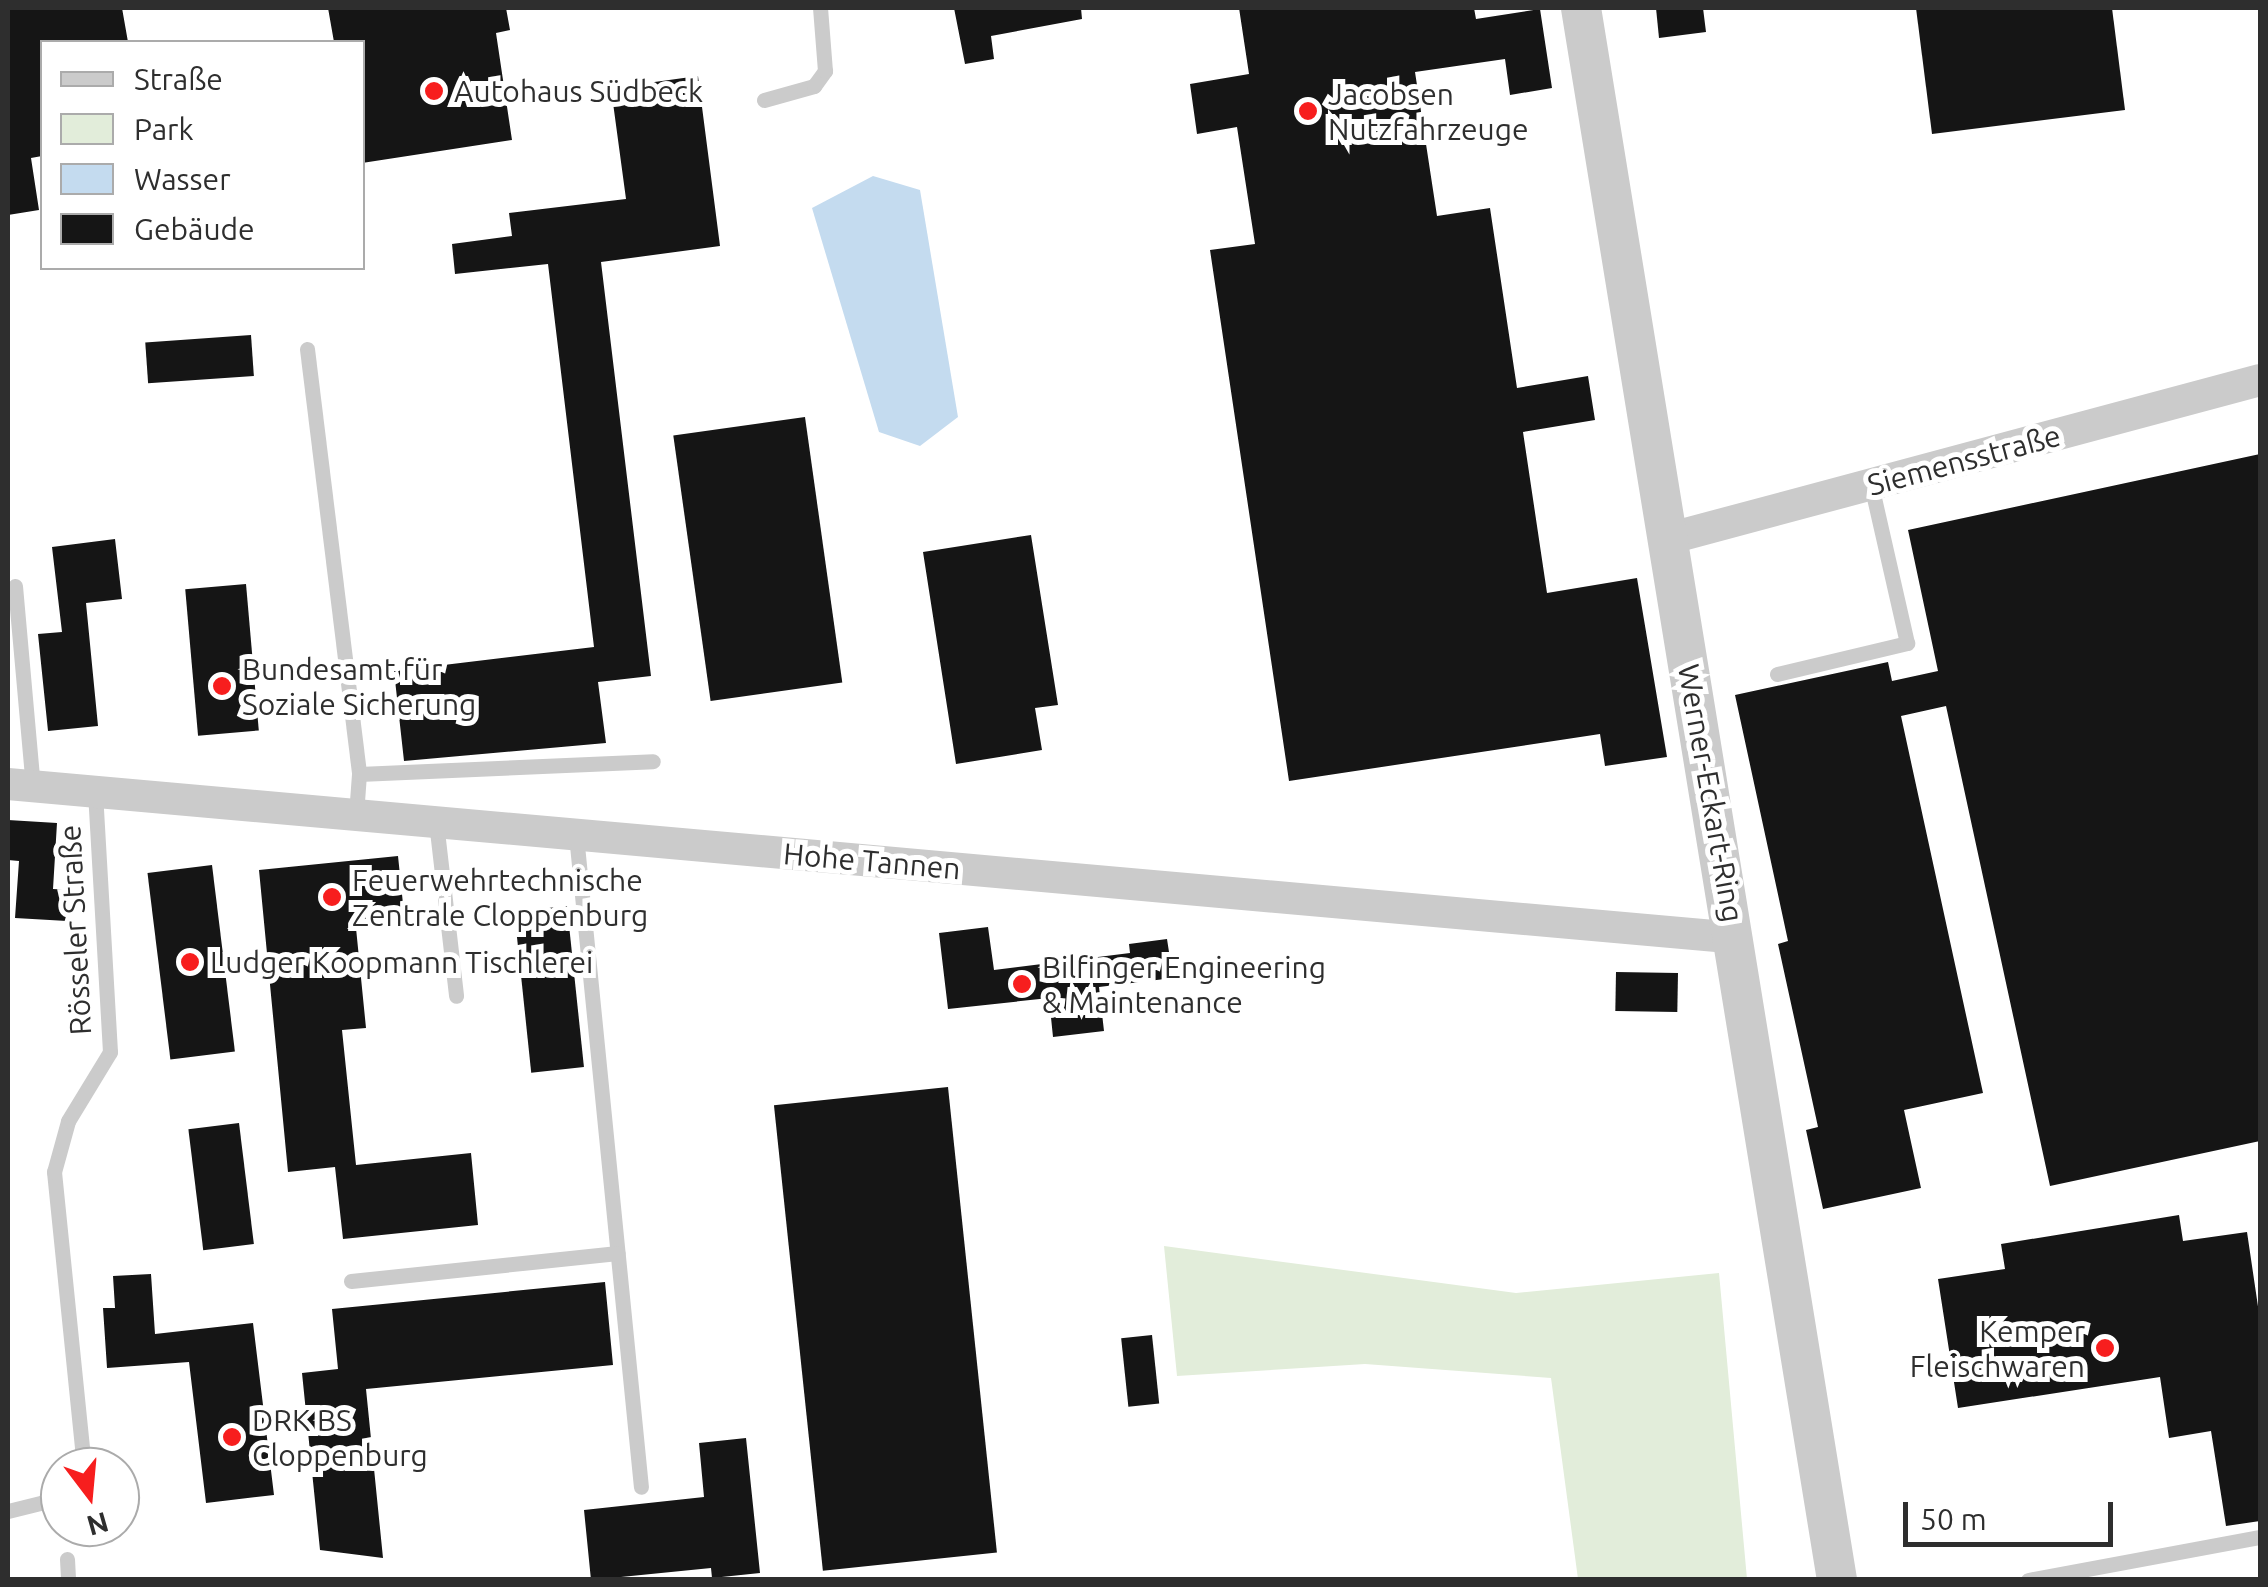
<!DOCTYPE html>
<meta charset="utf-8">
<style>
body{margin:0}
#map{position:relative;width:2268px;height:1587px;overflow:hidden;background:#fff;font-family:Ubuntu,sans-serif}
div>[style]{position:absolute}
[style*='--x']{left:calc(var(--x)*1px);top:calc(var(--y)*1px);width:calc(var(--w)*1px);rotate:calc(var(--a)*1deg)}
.green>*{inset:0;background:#e2edda}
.water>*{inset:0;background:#c4dbef}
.building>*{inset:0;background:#151515;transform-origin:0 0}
.service>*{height:15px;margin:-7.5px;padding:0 7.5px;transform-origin:7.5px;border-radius:7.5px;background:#cbcbcb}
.minor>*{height:32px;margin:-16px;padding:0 16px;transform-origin:16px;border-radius:16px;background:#cbcbcb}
.tertiary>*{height:40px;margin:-20px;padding:0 20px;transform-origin:20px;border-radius:20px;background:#cbcbcb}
.dots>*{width:28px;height:28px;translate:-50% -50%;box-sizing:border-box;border:5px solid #fff;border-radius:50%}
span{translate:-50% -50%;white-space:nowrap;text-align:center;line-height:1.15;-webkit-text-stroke:10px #fff;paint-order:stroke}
.poi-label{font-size:30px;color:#2e2e2e}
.left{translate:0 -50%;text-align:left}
.right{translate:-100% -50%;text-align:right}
.street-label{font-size:30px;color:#2e2e2e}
.frame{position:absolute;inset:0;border:10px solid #2e2e2e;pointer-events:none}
.legend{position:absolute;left:40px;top:40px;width:325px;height:230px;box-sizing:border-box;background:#fff;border:2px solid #ababab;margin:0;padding:12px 18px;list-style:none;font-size:30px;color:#2e2e2e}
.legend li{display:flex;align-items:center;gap:20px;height:50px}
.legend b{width:50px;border:2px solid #ababab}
.north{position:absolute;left:40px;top:1447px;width:100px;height:100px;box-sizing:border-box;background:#fff;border:2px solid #ababab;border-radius:50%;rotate:164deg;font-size:28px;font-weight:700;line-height:40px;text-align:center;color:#2e2e2e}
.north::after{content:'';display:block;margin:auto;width:35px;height:45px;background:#f71e1e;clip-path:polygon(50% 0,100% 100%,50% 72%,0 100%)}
.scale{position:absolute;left:1903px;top:1502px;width:210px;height:45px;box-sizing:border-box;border:5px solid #2e2e2e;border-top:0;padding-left:12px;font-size:30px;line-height:35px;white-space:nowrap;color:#2e2e2e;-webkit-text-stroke:8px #fff;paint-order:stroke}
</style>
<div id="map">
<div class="green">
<div style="clip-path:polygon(1164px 1246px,1516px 1293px,1719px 1273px,1747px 1579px,1578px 1579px,1551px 1378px,1365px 1364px,1177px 1376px)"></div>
</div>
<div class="water">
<div style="clip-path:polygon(873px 176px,920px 190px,958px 417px,920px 446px,879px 432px,812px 208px)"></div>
</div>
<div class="building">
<div style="clip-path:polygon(8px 8px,122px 8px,128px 42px,42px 42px,42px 156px,31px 158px,39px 210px,8px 215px)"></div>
<div style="clip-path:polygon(328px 8px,506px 8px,510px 30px,496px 33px,512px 140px,362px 163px,362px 42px,334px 42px)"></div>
<div style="clip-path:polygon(954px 8px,1081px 8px,1082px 19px,991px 36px,994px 59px,965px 64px)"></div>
<div style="clip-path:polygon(1239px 8px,1474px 8px,1476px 19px,1540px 9px,1552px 88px,1510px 95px,1505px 59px,1415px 72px,1437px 216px,1490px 208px,1517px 388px,1588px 376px,1595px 420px,1523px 432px,1547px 593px,1637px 578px,1667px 757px,1605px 766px,1600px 734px,1289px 781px,1210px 250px,1255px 244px,1237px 127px,1197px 134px,1190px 84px,1249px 74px)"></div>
<div style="clip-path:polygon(1656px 8px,1703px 8px,1706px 32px,1659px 38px)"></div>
<div style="clip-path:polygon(1916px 8px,2112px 8px,2125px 110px,1932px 134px)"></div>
<div style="clip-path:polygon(698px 76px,720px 246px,601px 262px,651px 676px,598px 682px,606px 743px,404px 761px,394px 671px,594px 647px,548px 264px,455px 274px,452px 244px,512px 236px,509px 213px,626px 199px,611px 88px)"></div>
<div style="left:251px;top:335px;width:41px;height:106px;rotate:86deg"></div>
<div style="left:805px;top:417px;width:268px;height:133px;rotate:82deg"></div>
<div style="clip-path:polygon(2260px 454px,2260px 1141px,2050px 1186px,1946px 706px,1901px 716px,1983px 1093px,1904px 1110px,1921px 1188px,1823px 1209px,1806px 1130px,1818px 1127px,1778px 944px,1788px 941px,1735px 695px,1888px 662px,1892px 681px,1938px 671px,1908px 530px)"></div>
<div style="clip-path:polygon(1031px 535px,1058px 705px,1035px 708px,1042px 750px,956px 764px,923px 552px)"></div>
<div style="clip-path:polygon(115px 539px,122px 599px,86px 603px,98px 726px,48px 731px,38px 634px,62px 632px,52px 547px)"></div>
<div style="left:246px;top:584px;width:147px;height:61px;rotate:85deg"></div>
<div style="clip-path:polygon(8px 820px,57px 823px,53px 889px,72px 890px,67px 921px,15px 918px,19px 861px,8px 860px)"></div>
<div style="clip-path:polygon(398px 856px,405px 923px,356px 928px,366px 1028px,342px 1030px,356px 1165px,471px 1153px,478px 1225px,343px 1239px,335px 1167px,288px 1172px,259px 870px)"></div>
<div style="left:212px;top:865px;width:188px;height:65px;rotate:83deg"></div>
<div style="left:567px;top:906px;width:162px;height:53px;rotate:84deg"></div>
<div style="clip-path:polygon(988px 927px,994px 970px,1130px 953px,1129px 944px,1167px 939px,1173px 978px,1099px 987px,1104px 1031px,1053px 1037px,1049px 998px,948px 1009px,939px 933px)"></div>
<div style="left:1616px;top:972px;width:62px;height:39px;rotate:1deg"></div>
<div style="left:948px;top:1087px;width:468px;height:175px;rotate:84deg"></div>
<div style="left:239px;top:1123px;width:122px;height:51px;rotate:83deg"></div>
<div style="clip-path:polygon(2179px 1215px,2183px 1241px,2247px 1232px,2260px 1320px,2260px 1521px,2226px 1526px,2211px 1431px,2169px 1438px,2160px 1377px,1958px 1408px,1938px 1279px,2005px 1269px,2001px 1244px)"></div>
<div style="clip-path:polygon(151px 1274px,155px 1334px,253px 1323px,274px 1495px,206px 1503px,189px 1362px,107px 1368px,103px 1308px,115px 1308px,113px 1276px)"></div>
<div style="clip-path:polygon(605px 1282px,613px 1365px,366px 1389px,383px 1558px,320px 1550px,302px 1373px,338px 1369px,332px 1309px)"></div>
<div style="left:1152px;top:1335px;width:69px;height:31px;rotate:84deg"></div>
<div style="clip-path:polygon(746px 1438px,760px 1573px,712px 1578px,711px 1568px,591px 1580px,584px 1510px,704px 1497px,699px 1443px)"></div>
</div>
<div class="service">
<div style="--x:764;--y:100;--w:52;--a:-15.6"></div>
<div style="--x:814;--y:86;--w:19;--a:-54"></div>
<div style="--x:825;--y:71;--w:63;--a:-94.5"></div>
<div style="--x:307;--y:349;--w:428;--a:83"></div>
<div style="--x:359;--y:774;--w:41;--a:94.2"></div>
<div style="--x:15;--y:586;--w:201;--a:84.9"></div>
<div style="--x:1777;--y:674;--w:134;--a:-13.4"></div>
<div style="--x:1907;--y:643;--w:162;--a:-102.8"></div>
<div style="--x:359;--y:774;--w:294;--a:-2.5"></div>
<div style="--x:436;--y:822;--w:175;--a:83.4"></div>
<div style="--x:576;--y:835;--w:655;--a:84.31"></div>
<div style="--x:351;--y:1281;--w:268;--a:-6"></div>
<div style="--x:84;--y:1467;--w:297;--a:-95.8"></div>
<div style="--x:54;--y:1172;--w:53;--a:-74.6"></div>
<div style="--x:68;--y:1121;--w:81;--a:-58.7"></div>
<div style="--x:110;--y:1052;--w:260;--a:-93.3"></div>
<div style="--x:8;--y:1511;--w:54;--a:-14"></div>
<div style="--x:67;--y:1559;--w:21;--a:87"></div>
<div style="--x:2028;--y:1580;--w:236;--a:-10.5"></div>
</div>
<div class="minor">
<div style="--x:1667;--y:539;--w:614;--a:-15.01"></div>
<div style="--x:8;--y:784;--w:1735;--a:5.09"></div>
</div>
<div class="tertiary">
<div style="--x:1581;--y:8;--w:1593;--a:80.75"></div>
</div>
<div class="dots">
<div style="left:434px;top:91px;background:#f71e1e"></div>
<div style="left:1308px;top:111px;background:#f71e1e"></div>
<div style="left:222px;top:686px;background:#f71e1e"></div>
<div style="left:332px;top:897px;background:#f71e1e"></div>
<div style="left:190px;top:962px;background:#f71e1e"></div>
<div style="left:1022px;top:984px;background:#f71e1e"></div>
<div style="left:2105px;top:1348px;background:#f71e1e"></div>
<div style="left:232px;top:1437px;background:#f71e1e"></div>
</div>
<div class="poi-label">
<span class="left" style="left:454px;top:91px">Autohaus Südbeck</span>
<span class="left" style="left:1328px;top:111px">Jacobsen<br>Nutzfahrzeuge</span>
<span class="left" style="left:242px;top:686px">Bundesamt für<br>Soziale Sicherung</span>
<span class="left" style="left:352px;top:897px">Feuerwehrtechnische<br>Zentrale Cloppenburg</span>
<span class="left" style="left:210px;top:962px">Ludger Koopmann Tischlerei</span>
<span class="left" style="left:1042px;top:984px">Bilfinger Engineering<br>&amp; Maintenance</span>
<span class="right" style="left:2085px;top:1348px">Kemper<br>Fleischwaren</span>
<span class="left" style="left:252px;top:1437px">DRK BS<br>Cloppenburg</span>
</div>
<div class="street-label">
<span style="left:1964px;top:460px;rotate:-15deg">Siemensstraße</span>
<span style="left:1711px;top:793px;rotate:80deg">Werner-Eckart-Ring</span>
<span style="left:872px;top:861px;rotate:5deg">Hohe Tannen</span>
<span style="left:75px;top:930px;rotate:-93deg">Rösseler Straße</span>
</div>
<div class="frame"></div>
<ul class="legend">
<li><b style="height:12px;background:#cbcbcb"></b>Straße</li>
<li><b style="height:28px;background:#e2edda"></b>Park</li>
<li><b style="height:28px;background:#c4dbef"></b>Wasser</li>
<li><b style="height:28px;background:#151515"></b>Gebäude</li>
</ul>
<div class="north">N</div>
<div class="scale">50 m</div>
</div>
